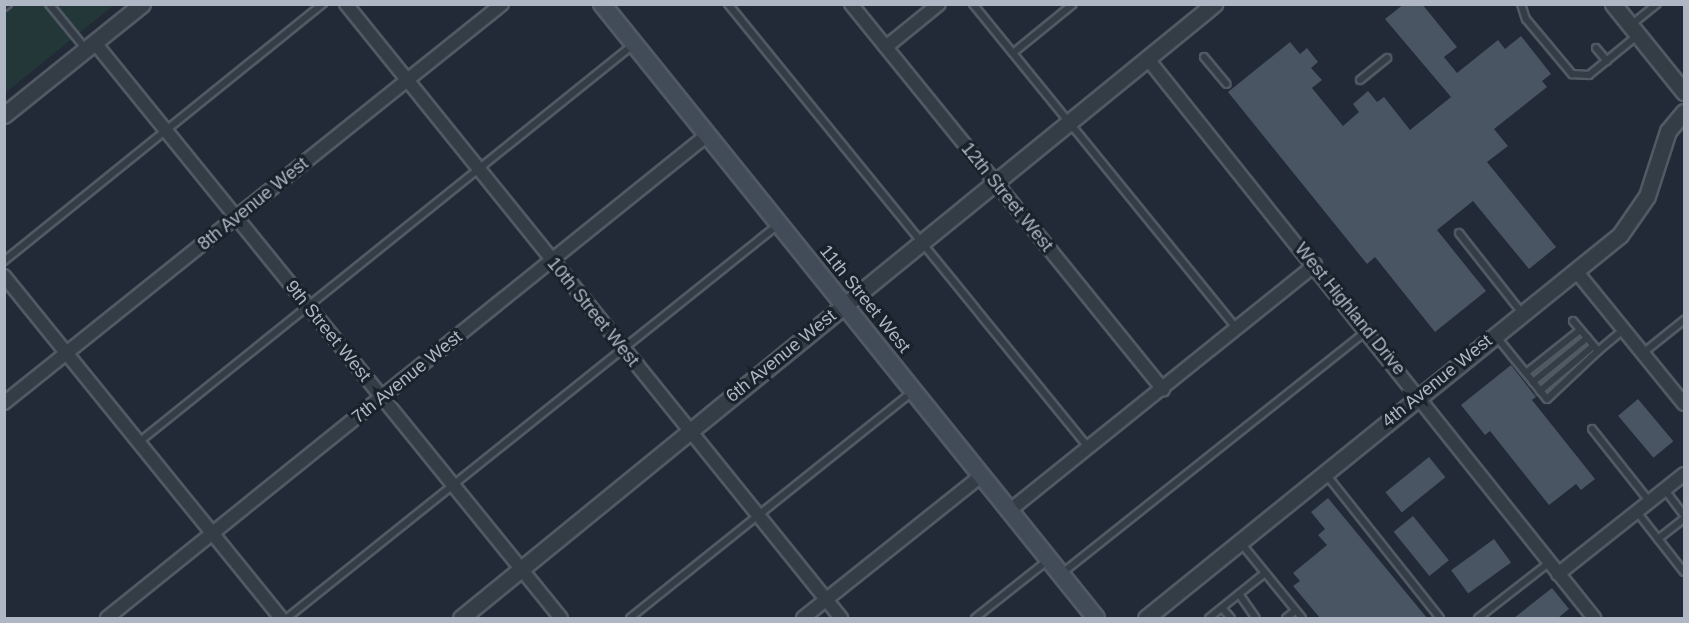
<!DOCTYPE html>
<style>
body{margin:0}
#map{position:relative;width:1689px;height:623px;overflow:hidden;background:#212a36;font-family:Arial,sans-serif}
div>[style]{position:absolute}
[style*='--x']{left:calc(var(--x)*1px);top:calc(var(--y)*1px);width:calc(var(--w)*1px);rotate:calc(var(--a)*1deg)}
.green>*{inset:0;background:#233738}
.building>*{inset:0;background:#495562;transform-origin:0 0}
.roads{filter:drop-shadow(2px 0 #515a64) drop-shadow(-2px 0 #515a64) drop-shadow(0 2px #515a64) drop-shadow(0 -2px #515a64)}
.service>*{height:6px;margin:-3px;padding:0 3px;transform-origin:3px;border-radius:3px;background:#343c46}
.minor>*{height:12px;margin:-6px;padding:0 6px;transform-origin:6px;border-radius:6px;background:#343c46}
.tertiary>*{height:15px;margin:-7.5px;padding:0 7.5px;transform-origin:7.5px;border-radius:7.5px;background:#343c46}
.secondary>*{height:16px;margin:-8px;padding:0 8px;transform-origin:8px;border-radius:8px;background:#424c59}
span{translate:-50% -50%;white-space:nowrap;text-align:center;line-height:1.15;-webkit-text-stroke:6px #19212b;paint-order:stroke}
.street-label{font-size:18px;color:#aeb7c3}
.frame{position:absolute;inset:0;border:6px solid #aeb7c3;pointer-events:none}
</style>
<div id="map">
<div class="green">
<div style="clip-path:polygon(5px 5px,114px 5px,5px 93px)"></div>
</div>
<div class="building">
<div style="clip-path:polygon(1404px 4px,1422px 4px,1457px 47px,1444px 57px,1457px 73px,1498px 40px,1505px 49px,1521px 36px,1551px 74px,1542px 81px,1547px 87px,1494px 129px,1508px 146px,1487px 162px,1556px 247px,1529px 269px,1473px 201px,1437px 230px,1486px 291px,1435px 332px,1375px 257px,1367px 264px,1228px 92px,1290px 42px,1300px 54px,1307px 48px,1318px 62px,1311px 68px,1322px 80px,1312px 88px,1343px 126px,1359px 112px,1353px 104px,1368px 91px,1377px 102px,1384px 97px,1410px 130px,1451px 97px,1385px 19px)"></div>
<div style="clip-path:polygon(1511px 365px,1536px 397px,1532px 400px,1595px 479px,1581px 490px,1576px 484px,1549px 505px,1490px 431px,1485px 435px,1461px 405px)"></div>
<div style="left:1638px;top:399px;width:55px;height:26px;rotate:50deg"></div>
<div style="left:1429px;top:457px;width:26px;height:56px;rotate:51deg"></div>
<div style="clip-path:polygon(1328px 498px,1427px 618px,1320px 618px,1293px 586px,1300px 581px,1293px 573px,1327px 545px,1318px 535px,1325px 529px,1311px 512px)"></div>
<div style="left:1413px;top:516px;width:57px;height:25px;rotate:51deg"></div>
<div style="left:1494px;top:539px;width:29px;height:53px;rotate:54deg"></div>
<div style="clip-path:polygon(1552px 588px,1569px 609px,1558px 618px,1514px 618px)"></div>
</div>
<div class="roads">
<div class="service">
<div style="--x:49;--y:4;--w:57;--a:50.7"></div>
<div style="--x:728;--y:4;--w:571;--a:50.9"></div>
<div style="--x:973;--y:4;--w:419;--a:50.9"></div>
<div style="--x:1521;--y:4;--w:16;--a:72"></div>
<div style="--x:1526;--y:19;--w:72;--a:50.1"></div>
<div style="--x:1572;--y:74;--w:17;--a:3"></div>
<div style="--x:1589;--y:75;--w:63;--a:-39.2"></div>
<div style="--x:4;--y:7;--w:5;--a:-37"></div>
<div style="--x:1631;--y:25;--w:33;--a:-39"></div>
<div style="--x:1596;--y:48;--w:17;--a:50"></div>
<div style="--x:1013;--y:53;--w:77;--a:-39.2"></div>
<div style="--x:1204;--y:57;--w:35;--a:50"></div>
<div style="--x:1360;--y:80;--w:35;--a:-39"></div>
<div style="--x:1459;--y:233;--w:102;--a:51.8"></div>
<div style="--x:4;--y:261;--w:410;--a:-38.9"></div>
<div style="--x:1573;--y:321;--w:39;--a:50"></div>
<div style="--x:1598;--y:351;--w:34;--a:-40"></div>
<div style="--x:1495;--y:335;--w:82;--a:50.9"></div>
<div style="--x:1547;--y:399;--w:70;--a:-43.3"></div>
<div style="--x:1643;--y:353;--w:53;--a:-38.8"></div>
<div style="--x:1526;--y:373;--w:69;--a:-38.5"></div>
<div style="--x:1533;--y:382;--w:70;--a:-39.2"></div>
<div style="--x:1540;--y:391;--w:70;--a:-40.3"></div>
<div style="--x:1592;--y:429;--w:92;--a:51.6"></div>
<div style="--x:139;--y:442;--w:635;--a:-38.8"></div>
<div style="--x:1325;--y:473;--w:185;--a:51.6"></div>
<div style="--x:1665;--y:490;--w:31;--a:53"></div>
<div style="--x:1637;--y:512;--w:76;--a:51.9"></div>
<div style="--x:1658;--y:539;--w:33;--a:-38"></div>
<div style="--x:1240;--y:542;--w:98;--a:50.8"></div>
<div style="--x:1061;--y:574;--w:389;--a:-38.5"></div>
<div style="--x:1239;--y:594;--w:29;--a:55"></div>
<div style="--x:1222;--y:608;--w:13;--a:48"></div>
<div style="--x:287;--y:618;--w:630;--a:-38.69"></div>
<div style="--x:630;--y:618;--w:363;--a:-38.7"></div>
<div style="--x:975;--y:618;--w:92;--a:-38.4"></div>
<div style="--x:1209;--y:618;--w:72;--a:-38.8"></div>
<div style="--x:1286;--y:618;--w:11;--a:-38"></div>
<div style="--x:1478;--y:618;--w:91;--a:-37.9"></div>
</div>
<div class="minor">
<div style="--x:346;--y:4;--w:789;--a:51.12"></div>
<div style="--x:851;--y:4;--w:496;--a:51"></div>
<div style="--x:95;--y:43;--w:740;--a:50.98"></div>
<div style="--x:886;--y:47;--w:68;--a:-39.1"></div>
<div style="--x:1147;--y:58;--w:717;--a:51.4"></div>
<div style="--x:1576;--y:271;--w:171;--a:50.9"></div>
<div style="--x:4;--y:276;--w:440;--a:51"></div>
<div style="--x:4;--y:403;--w:638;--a:-38.7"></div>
<div style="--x:1009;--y:511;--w:393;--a:-38.8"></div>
<div style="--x:1558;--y:574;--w:161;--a:-38.4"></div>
<div style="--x:107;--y:618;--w:770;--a:-38.83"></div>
<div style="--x:803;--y:618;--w:228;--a:-38.6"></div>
</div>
<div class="tertiary">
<div style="--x:1613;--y:4;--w:113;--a:51.1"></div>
<div style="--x:4;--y:115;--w:177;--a:-38.8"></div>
<div style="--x:461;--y:618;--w:972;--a:-39.19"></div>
<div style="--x:1146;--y:618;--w:609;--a:-38.94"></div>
<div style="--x:1620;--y:235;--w:47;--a:-55.3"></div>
<div style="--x:1647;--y:196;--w:68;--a:-72.1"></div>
<div style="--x:1668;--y:131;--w:25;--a:-50"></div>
</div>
<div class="secondary">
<div style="--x:602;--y:4;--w:788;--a:51.18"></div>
</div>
</div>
<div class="street-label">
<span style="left:1007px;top:197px;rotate:51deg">12th Street West</span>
<span style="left:253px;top:204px;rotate:-39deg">8th Avenue West</span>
<span style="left:865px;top:299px;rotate:51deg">11th Street West</span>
<span style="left:1350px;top:309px;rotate:51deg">West Highland Drive</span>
<span style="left:593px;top:312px;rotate:51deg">10th Street West</span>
<span style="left:328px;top:331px;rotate:51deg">9th Street West</span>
<span style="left:781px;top:356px;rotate:-39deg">6th Avenue West</span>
<span style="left:407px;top:377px;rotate:-39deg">7th Avenue West</span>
<span style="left:1437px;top:381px;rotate:-39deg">4th Avenue West</span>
</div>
<div class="frame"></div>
</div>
